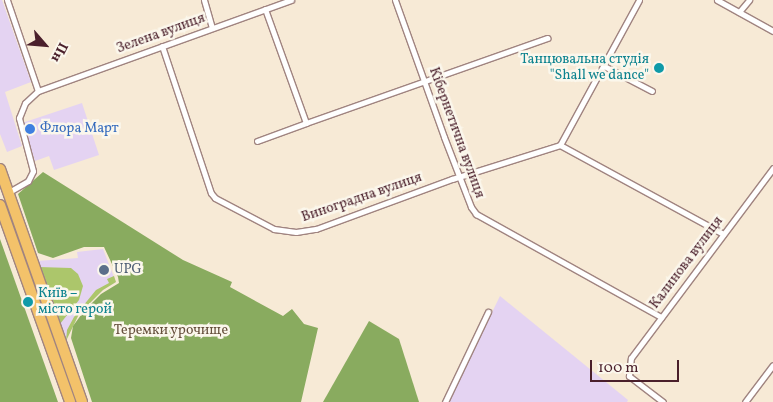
<!DOCTYPE html>
<meta charset="utf-8">
<style>
body{margin:0}
#map{position:relative;width:773px;height:402px;overflow:hidden;background:#f7ead6;font-family:Vollkorn,serif}
div>[style]{position:absolute}
[style*='--x']{left:calc(var(--x)*1px);top:calc(var(--y)*1px);width:calc(var(--w)*1px);rotate:calc(var(--a)*1deg)}
.built>*{inset:0;background:#e4d3f2}
.green>*{inset:0;background:#acc66b}
.forest>*{inset:0;background:#89ab5f}
.roads{filter:drop-shadow(1px 0 #a08480) drop-shadow(-1px 0 #a08480) drop-shadow(0 1px #a08480) drop-shadow(0 -1px #a08480)}
.street>*{height:5px;margin:-2.5px;padding:0 2.5px;transform-origin:2.5px;border-radius:2.5px;background:#fff}
.highway>*{height:10px;margin:-5px;padding:0 5px;transform-origin:5px;border-radius:5px;background:#f3c26a}
.dots>*{width:14px;height:14px;translate:-50% -50%;box-sizing:border-box;border:2px solid #fbf7ec;border-radius:50%}
span{translate:-50% -50%;white-space:nowrap;text-align:center;line-height:1.15;-webkit-text-stroke:5px #fbf7ec;paint-order:stroke}
.street-label{font-size:14px;color:#4a1f2b}
.culture-label{font-size:14px;color:#0d838f}
.right{translate:-100% -50%;text-align:right}
.left{translate:0 -50%;text-align:left}
.shop-label{font-size:14px;color:#366cbe}
.service-label{font-size:14px;color:#4e5e75}
.park-label{font-size:14px;color:#67513e}
.north{position:absolute;left:20px;top:20px;width:50px;height:50px;-webkit-text-stroke:4px #fbf7ec;paint-order:stroke;rotate:117deg;font-size:14px;font-weight:700;line-height:20px;text-align:center;color:#4a1f2b}
.north::after{content:'';display:block;margin:auto;width:18px;height:22px;background:#4a1f2b;clip-path:polygon(50% 0,100% 100%,50% 72%,0 100%)}
.scale{position:absolute;left:590px;top:360px;width:89px;height:22px;box-sizing:border-box;border:2px solid #4a1f2b;border-top:0;padding-left:6px;font-size:15px;line-height:18px;white-space:nowrap;color:#4a1f2b;-webkit-text-stroke:4px #fbf7ec;paint-order:stroke}
</style>
<div id="map">
<div class="built">
<div style="clip-path:polygon(0 0,2px 0,31px 82px,5px 92px,22px 146px,7px 152px,0 134px)"></div>
<div style="clip-path:polygon(82px 103px,99px 155px,54px 170px,49px 156px,35px 161px,22px 123px)"></div>
<div style="clip-path:polygon(103px 249px,116px 282px,103px 290px,79px 314px,66px 341px,37px 261px,78px 258px,77px 252px)"></div>
<div style="clip-path:polygon(500px 296px,628px 400px,627px 402px,448px 402px)"></div>
</div>
<div class="green">
<div style="clip-path:polygon(39px 267px,71px 268px,78px 274px,83px 286px,79px 300px,60px 324px)"></div>
<div style="clip-path:polygon(114px 276px,116px 282px,103px 290px,79px 314px,66px 341px,67px 330px,74px 317px,96px 290px,109px 283px,107px 279px)"></div>
</div>
<div class="forest">
<div style="clip-path:polygon(43px 172px,183px 260px,232px 282px,230px 287px,283px 316px,292px 309px,304px 324px,318px 328px,301px 402px,92px 402px,71px 338px,73px 326px,84px 311px,101px 294px,119px 283px,118px 277px,104px 247px,84px 247px,53px 258px,38px 253px,18px 194px)"></div>
<div style="clip-path:polygon(0 239px,58px 402px,0 402px)"></div>
<div style="clip-path:polygon(369px 321px,399px 339px,419px 402px,323px 402px)"></div>
</div>
<div class="roads">
<div class="street">
<div style="--x:7;--y:0;--w:96;--a:71.2"></div>
<div style="--x:204;--y:0;--w:29;--a:74"></div>
<div style="--x:395;--y:0;--w:145;--a:70.3"></div>
<div style="--x:444;--y:137;--w:75;--a:68.9"></div>
<div style="--x:471;--y:207;--w:9;--a:54"></div>
<div style="--x:476;--y:214;--w:212;--a:29.1"></div>
<div style="--x:717;--y:0;--w:64;--a:29"></div>
<div style="--x:265;--y:9;--w:121;--a:70.2"></div>
<div style="--x:306;--y:123;--w:256;--a:-19.4"></div>
<div style="--x:739;--y:12;--w:16;--a:-50"></div>
<div style="--x:162;--y:46;--w:155;--a:71.6"></div>
<div style="--x:211;--y:193;--w:6;--a:51"></div>
<div style="--x:215;--y:198;--w:67;--a:27.7"></div>
<div style="--x:274;--y:229;--w:22;--a:8"></div>
<div style="--x:296;--y:232;--w:20;--a:-9"></div>
<div style="--x:316;--y:229;--w:145;--a:-20.2"></div>
<div style="--x:452;--y:179;--w:113;--a:-17.5"></div>
<div style="--x:560;--y:145;--w:165;--a:-61.4"></div>
<div style="--x:604;--y:66;--w:54;--a:27.5"></div>
<div style="--x:257;--y:141;--w:52;--a:-20.2"></div>
<div style="--x:560;--y:145;--w:186;--a:28.6"></div>
<div style="--x:9;--y:192;--w:22;--a:-30"></div>
<div style="--x:28;--y:181;--w:11;--a:-63"></div>
<div style="--x:33;--y:171;--w:55;--a:-104.8"></div>
<div style="--x:19;--y:118;--w:16;--a:-68"></div>
<div style="--x:25;--y:103;--w:18;--a:-43"></div>
<div style="--x:38;--y:91;--w:269;--a:-19.8"></div>
<div style="--x:445;--y:402;--w:100;--a:-64.5"></div>
<div style="--x:663;--y:402;--w:43;--a:-142.6"></div>
<div style="--x:629;--y:376;--w:18;--a:-84"></div>
<div style="--x:631;--y:358;--w:237;--a:-53.2"></div>
<div style="--x:745;--y:402;--w:46;--a:-52.9"></div>
</div>
<div class="highway">
<div style="--x:0;--y:169;--w:247;--a:70.6"></div>
<div style="--x:0;--y:205;--w:209;--a:70.4"></div>
</div>
</div>
<div class="dots">
<div style="left:659px;top:68px;background:#0f9aa8"></div>
<div style="left:30px;top:129px;background:#3f7fe0"></div>
<div style="left:104px;top:270px;background:#5c6f8a"></div>
<div style="left:28px;top:302px;background:#0f9aa8"></div>
</div>
<div class="street-label">
<span style="left:161px;top:34px;rotate:-20deg">Зелена вулиця</span>
<span style="left:456px;top:133px;rotate:70deg">Кібернетична вулиця</span>
<span style="left:362px;top:198px;rotate:-19deg">Виноградна вулиця</span>
<span style="left:687px;top:263px;rotate:-53deg">Калинова вулиця</span>
</div>
<div class="culture-label">
<span class="right" style="left:649px;top:68px">Танцювальна студія<br>"Shall we dance"</span>
<span class="left" style="left:38px;top:302px">Київ –<br>місто герой</span>
</div>
<div class="shop-label">
<span class="left" style="left:40px;top:129px">Флора Март</span>
</div>
<div class="service-label">
<span class="left" style="left:114px;top:270px">UPG</span>
</div>
<div class="park-label">
<span style="left:171px;top:331px">Теремки урочище</span>
</div>
<div class="north">Пн</div>
<div class="scale">100 m</div>
</div>
